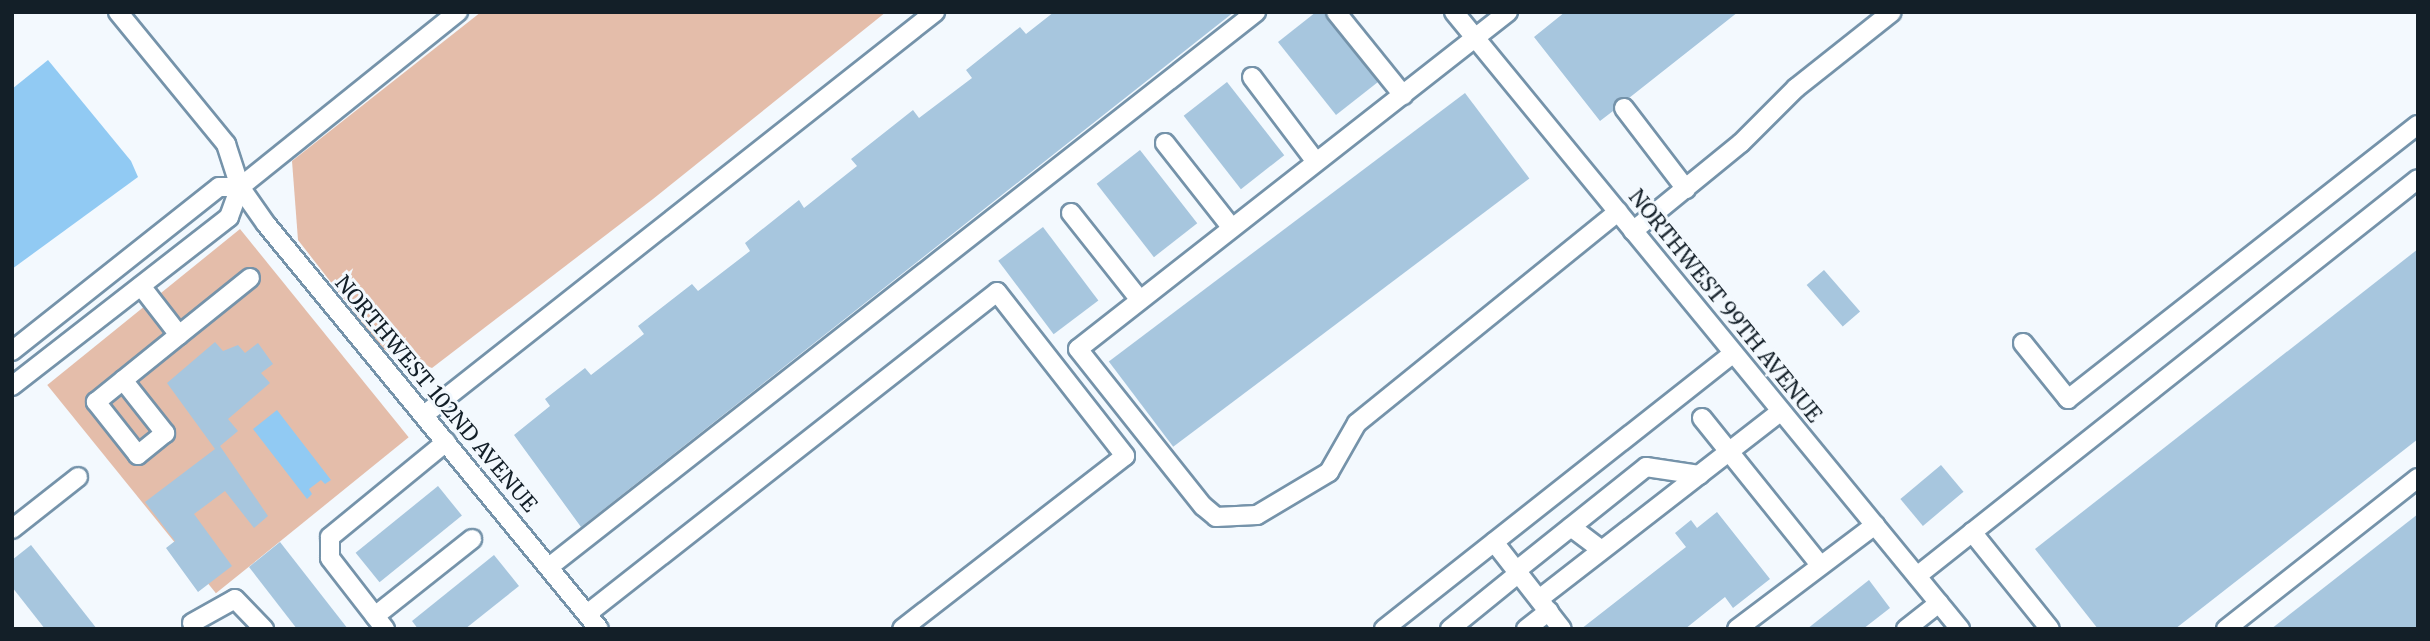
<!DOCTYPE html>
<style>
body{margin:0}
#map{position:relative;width:2430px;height:641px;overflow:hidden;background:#f3f9fe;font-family:Merriweather,serif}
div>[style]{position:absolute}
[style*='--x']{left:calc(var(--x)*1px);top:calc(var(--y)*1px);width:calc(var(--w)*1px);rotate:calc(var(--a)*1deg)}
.green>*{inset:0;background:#e4bdaa;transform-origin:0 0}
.water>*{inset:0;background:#91caf3}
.building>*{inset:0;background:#a7c6de;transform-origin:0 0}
.roads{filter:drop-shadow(2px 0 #7593aa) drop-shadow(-2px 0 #7593aa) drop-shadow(0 2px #7593aa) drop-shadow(0 -2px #7593aa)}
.minor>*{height:18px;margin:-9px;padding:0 9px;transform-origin:9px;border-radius:9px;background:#fff}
span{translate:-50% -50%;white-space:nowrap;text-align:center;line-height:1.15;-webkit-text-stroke:6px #f3f9fe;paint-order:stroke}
.street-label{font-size:21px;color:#131f28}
.frame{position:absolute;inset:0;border:14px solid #131f28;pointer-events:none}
</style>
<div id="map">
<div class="green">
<div style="clip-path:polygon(481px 12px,886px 12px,653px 199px,432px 368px,383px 349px,298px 240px,292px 161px)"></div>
<div style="left:240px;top:229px;width:268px;height:248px;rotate:51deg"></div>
</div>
<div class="water">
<div style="clip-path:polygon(48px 60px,131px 161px,138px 177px,12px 269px,12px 89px)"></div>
<div style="clip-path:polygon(277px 410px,331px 480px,325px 484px,321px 480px,309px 489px,312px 494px,307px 499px,253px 429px)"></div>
</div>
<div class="building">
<div style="clip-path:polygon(1054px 12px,1234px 12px,581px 527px,514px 435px,550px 406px,545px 399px,585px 368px,591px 375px,644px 334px,638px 326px,692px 284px,698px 291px,750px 251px,745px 243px,799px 200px,804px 208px,857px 166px,851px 159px,913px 110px,919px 118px,972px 78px,966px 70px,1020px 27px,1026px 34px)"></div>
<div style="clip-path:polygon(1316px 12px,1325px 12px,1378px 82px,1336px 115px,1278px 42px)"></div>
<div style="clip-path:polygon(1565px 12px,1738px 12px,1629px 98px,1617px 99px,1613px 111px,1600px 121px,1534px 37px)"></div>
<div style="left:1227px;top:82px;width:93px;height:55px;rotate:52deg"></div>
<div style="left:1465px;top:93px;width:107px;height:446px;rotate:53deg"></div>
<div style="left:1140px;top:150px;width:93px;height:55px;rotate:52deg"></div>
<div style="left:1043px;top:227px;width:92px;height:56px;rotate:53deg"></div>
<div style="clip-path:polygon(2418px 249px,2418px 439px,2175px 629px,2098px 629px,2035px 549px)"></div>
<div style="left:1824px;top:270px;width:55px;height:23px;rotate:49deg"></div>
<div style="clip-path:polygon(215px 342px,223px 351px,238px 345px,245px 353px,258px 343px,273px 364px,261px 373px,270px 383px,228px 419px,238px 431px,220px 446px,268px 516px,254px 528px,225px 491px,194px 514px,232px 566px,198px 592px,166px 548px,175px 541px,145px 502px,215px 449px,167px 383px)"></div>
<div style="left:1941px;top:465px;width:35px;height:53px;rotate:50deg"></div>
<div style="left:438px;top:486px;width:38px;height:106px;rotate:51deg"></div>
<div style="clip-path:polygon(1717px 512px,1770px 579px,1733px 608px,1725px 597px,1685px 629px,1581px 629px,1686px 547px,1675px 533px,1691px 520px,1697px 528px)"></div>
<div style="clip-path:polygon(2418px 514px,2418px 629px,2271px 629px)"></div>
<div style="clip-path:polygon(280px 542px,348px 629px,297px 629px,249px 567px)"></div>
<div style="clip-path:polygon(31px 545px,97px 629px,45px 629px,12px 587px,12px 560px)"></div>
<div style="clip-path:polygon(494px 555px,519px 586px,465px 629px,418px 629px,412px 621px)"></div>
<div style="clip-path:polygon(1869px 580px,1890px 608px,1863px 629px,1807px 629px)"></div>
</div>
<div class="roads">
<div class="minor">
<div style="--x:118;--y:12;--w:171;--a:50.7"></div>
<div style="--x:226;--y:144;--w:45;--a:72"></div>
<div style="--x:240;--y:187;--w:45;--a:54.9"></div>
<div style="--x:266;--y:224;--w:524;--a:50.57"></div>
<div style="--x:1336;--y:12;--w:107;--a:51.1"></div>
<div style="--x:1454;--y:12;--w:798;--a:50.64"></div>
<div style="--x:1508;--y:12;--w:546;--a:141.91"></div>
<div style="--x:1078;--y:349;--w:201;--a:51.5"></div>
<div style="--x:1203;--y:506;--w:17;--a:40"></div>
<div style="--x:1216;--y:517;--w:41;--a:-2.8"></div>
<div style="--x:1257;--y:515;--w:84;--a:-30.8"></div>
<div style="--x:1329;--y:472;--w:56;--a:-60.3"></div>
<div style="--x:1357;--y:423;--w:336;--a:-39"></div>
<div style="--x:1252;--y:77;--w:106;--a:53"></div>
<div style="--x:1624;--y:108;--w:102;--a:52.6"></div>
<div style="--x:1165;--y:143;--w:108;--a:51.8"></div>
<div style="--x:1071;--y:213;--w:111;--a:51.6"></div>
<div style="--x:1633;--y:231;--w:139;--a:-39.2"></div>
<div style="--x:1741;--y:143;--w:78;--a:-45"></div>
<div style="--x:1796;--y:88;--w:122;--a:-38.4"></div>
<div style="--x:141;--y:286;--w:62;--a:52.2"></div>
<div style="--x:179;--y:335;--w:91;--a:-38.8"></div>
<div style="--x:2023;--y:343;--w:72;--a:51.2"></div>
<div style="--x:2068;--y:399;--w:444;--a:-38.1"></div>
<div style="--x:12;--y:351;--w:264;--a:-38.4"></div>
<div style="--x:219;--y:187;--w:21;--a:0"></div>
<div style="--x:123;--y:380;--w:68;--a:51.6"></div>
<div style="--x:165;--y:433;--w:35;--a:141"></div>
<div style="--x:138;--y:455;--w:68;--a:-128.4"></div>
<div style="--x:96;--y:402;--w:107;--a:-38.9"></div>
<div style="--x:12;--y:386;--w:275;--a:-37.9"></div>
<div style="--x:229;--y:217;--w:32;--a:-70"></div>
<div style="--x:240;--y:187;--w:280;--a:-38.8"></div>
<div style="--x:424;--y:415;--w:651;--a:-38.26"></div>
<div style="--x:1702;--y:418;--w:189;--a:51.2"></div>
<div style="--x:1571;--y:527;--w:36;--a:37"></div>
<div style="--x:12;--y:529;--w:84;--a:-38.2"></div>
<div style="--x:1972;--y:532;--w:124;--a:51.2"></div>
<div style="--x:1494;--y:542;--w:110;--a:52"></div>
<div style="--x:549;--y:567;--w:899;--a:-38.13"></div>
<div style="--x:1517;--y:570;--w:165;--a:-38.6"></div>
<div style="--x:1646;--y:467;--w:54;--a:8.6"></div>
<div style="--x:1917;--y:576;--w:639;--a:-38.39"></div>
<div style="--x:1539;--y:599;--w:306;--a:-37.8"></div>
<div style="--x:587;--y:614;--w:521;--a:-38.14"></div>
<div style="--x:997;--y:292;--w:208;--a:52"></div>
<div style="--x:1125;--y:456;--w:282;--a:142.2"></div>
<div style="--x:375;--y:616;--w:124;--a:-38.4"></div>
<div style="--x:192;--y:623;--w:49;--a:-29.2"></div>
<div style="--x:235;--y:599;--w:42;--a:46"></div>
<div style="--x:385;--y:629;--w:90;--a:-127.8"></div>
<div style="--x:330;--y:558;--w:21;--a:-90"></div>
<div style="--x:330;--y:537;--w:150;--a:-39.3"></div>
<div style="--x:1384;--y:629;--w:445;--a:-38.3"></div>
<div style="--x:1450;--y:629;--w:89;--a:-39.1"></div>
<div style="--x:1526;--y:629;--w:29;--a:-38"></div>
<div style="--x:1737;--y:629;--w:173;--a:-37"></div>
<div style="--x:1906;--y:629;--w:42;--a:-38.2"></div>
<div style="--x:2226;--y:629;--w:244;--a:-38.2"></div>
</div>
</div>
<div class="street-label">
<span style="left:1725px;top:306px;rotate:51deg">NORTHWEST 99TH AVENUE</span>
<span style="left:436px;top:394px;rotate:50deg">NORTHWEST 102ND AVENUE</span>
</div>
<div class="frame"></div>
</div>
